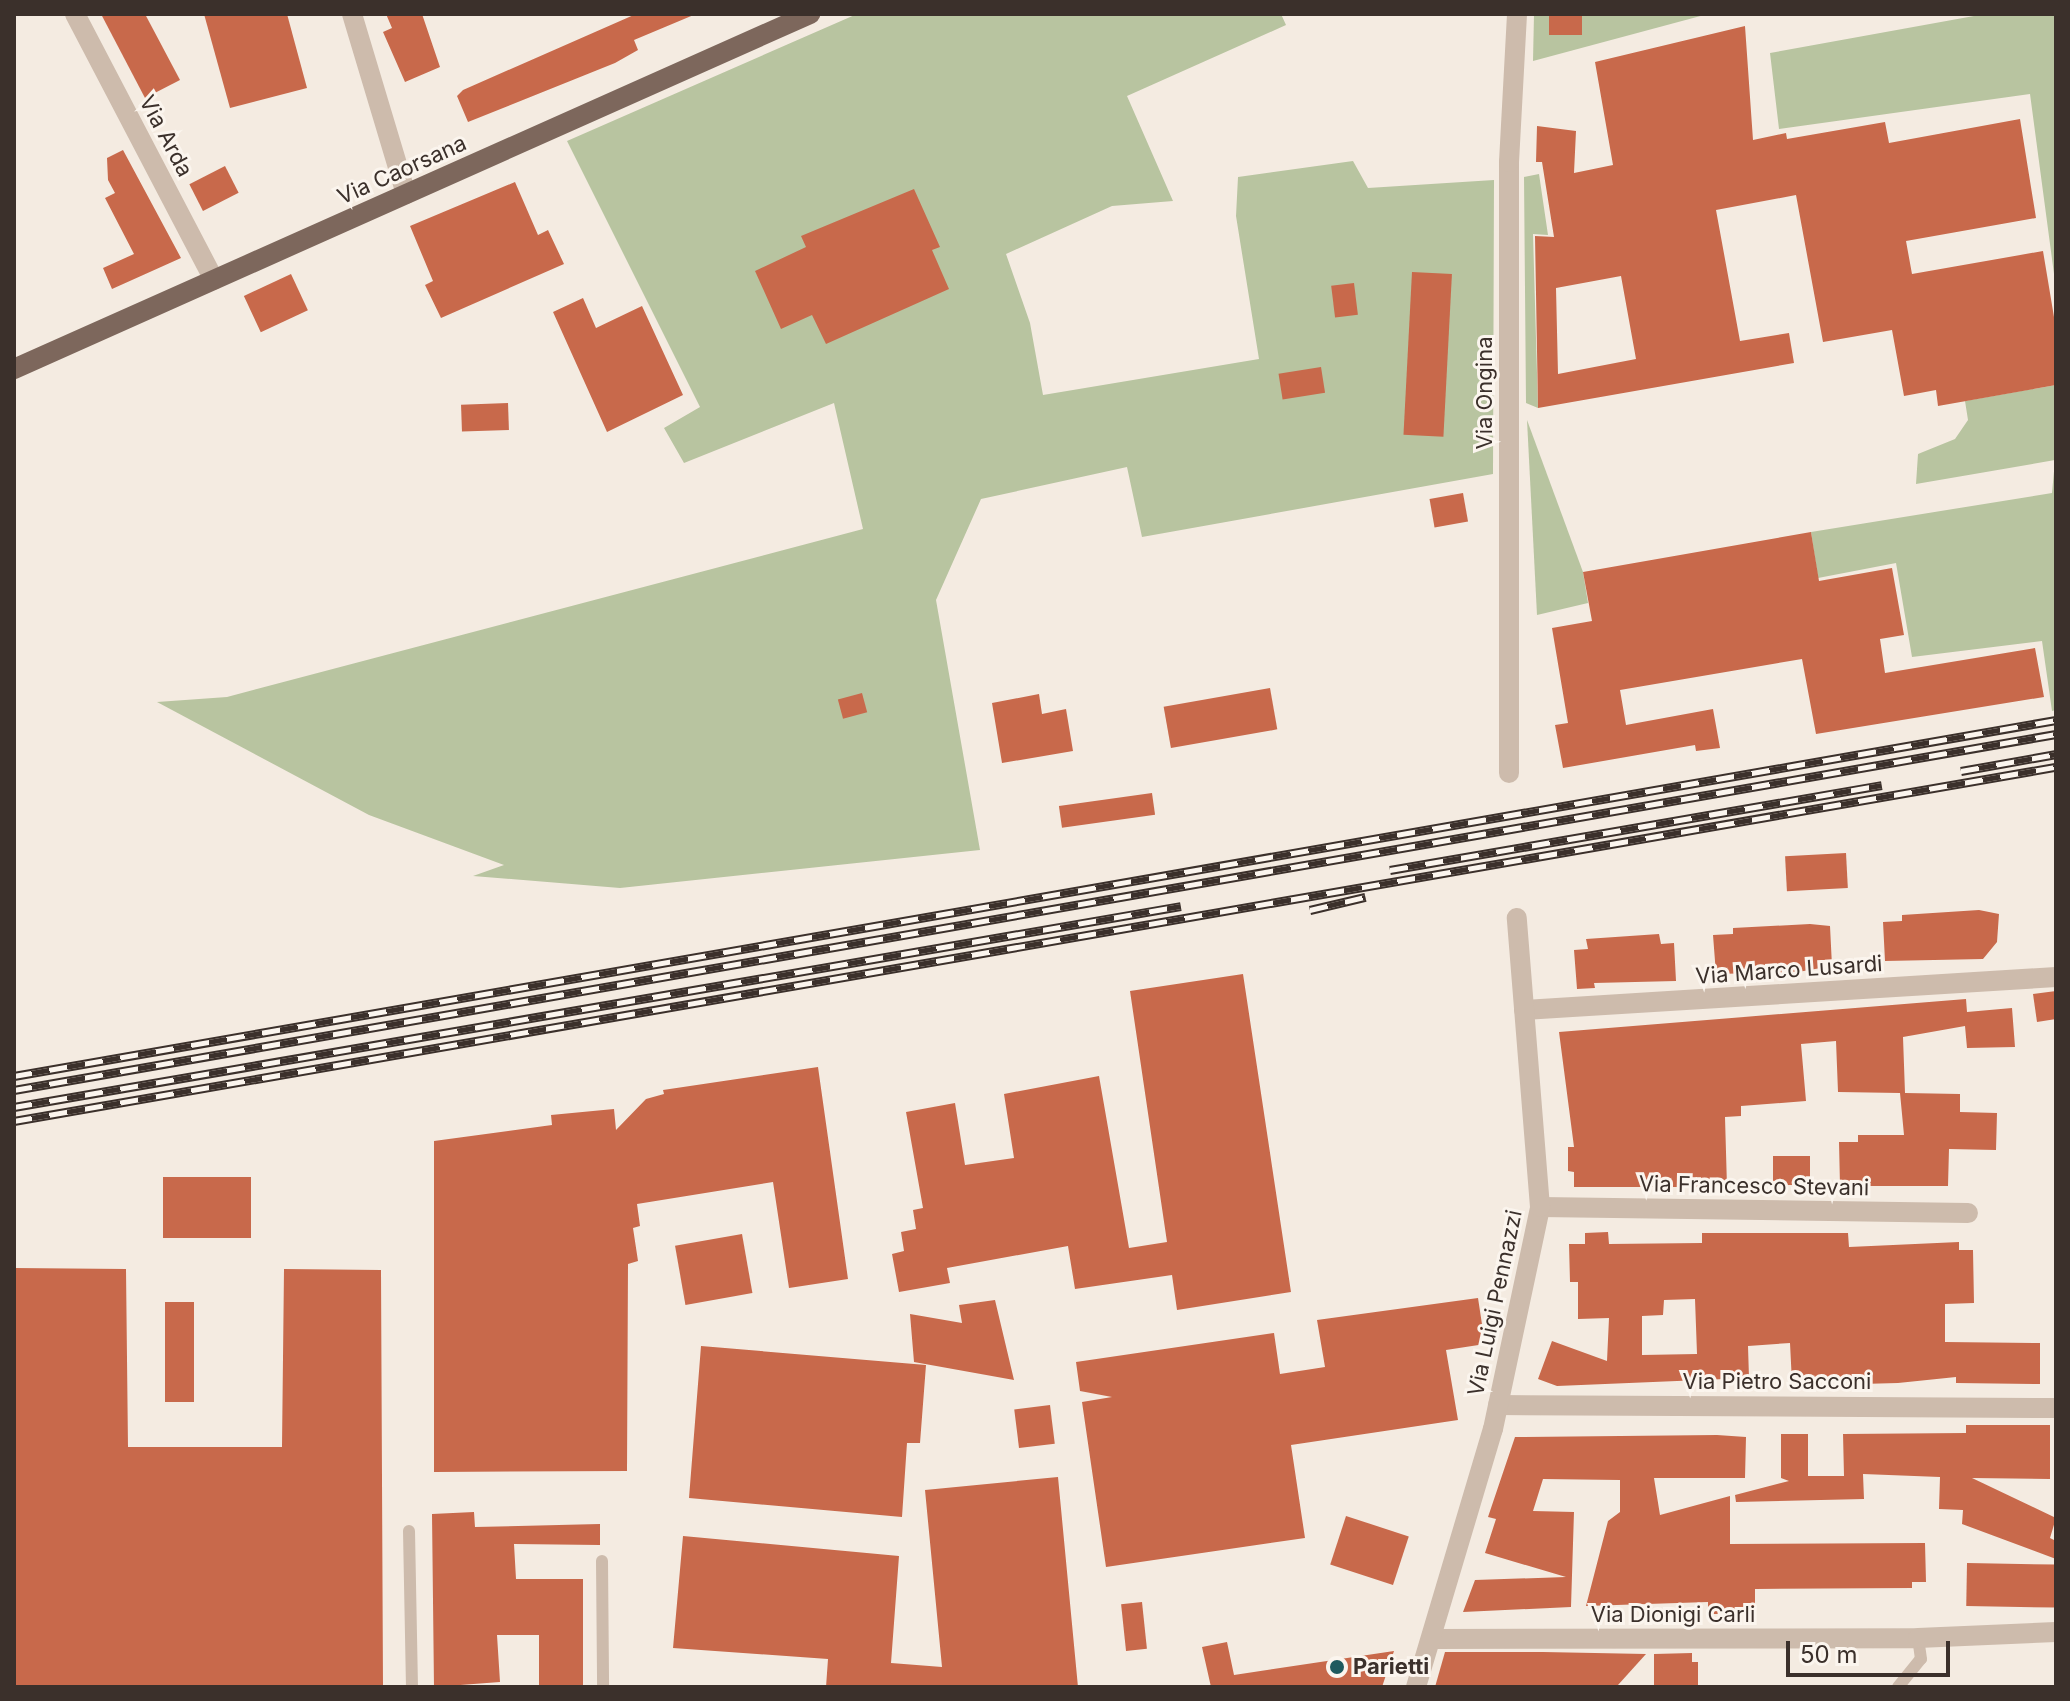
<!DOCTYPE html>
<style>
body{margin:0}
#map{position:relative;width:2070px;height:1701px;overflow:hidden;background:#f4ebe1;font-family:Inter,sans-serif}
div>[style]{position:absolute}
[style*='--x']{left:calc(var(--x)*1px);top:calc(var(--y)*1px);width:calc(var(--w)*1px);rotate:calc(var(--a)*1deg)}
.green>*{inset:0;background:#b8c4a0}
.building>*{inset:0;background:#c8694b;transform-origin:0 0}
.service>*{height:12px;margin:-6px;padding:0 6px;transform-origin:6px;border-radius:6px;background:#cdbbac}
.minor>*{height:20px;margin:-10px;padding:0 10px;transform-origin:10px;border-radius:10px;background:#cdbbac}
.primary>*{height:20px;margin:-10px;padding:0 10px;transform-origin:10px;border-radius:10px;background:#7d675c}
.rail>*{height:9px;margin-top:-4.5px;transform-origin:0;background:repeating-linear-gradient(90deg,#fbf5ee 0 18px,#3b302b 0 36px);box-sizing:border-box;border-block:2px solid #3b302b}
.dots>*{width:22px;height:22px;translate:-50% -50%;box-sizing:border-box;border:4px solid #fbf5ee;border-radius:50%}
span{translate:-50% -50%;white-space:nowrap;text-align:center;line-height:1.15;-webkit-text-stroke:6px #fbf5ee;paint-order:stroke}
.street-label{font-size:22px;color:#3b302b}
.poi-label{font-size:22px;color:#3b302b;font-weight:700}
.left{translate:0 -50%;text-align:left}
.frame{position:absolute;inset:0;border:16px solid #3b302b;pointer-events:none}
.scale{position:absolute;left:1786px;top:1641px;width:164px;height:36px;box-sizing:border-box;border:4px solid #3b302b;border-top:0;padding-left:10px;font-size:24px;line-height:28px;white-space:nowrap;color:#3b302b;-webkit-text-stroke:6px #fbf5ee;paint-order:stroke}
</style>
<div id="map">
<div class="green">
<div style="clip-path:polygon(857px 14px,1281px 14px,1286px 25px,1127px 96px,1173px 201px,1112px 206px,1006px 254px,1030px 323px,1043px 395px,1259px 359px,1236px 216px,1238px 177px,1353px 161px,1368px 188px,1494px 180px,1493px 474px,1142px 537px,1127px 467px,981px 499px,936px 600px,980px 850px,620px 888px,473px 876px,504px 865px,369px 815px,157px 702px,227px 697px,863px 529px,834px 403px,684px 463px,664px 428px,700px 407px,567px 141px)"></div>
<div style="clip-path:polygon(1534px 14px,1708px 14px,1533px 61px)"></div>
<div style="clip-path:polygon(1985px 14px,2056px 14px,2056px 289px,2030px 94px,1779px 129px,1770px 53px)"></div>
<div style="clip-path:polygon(1539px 174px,1548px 235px,1533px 234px,1538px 408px,1526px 403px,1524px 177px)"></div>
<div style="clip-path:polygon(2056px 385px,2056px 710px,2052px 711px,2042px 641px,1912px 657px,1896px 563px,1818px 578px,1811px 532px,2052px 493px,2055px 460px,1916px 484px,1918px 454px,1955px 439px,1968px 420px,1965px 401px)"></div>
<div style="clip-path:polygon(1527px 420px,1583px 572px,1588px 603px,1537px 615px)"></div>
</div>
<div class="building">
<div style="clip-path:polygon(101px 14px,145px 14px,180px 80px,145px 98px)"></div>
<div style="clip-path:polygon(204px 14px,287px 14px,307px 88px,230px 108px)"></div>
<div style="clip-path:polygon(386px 14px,422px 14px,440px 67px,405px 82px,383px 32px,392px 28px)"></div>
<div style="clip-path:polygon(636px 14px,696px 14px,634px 40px,638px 50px,615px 63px,468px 122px,457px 96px,463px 90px)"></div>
<div style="left:1549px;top:14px;width:33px;height:21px"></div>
<div style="clip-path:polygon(evenodd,1745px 26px,1753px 140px,1786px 133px,1787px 139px,1885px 122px,1889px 143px,2020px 119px,2036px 218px,1906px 241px,1912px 274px,2043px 251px,2056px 329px,2056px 385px,1938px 406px,1936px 390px,1904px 396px,1892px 330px,1823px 342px,1796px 195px,1716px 210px,1740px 341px,1789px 333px,1794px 363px,1538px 408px,1535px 236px,1554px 237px,1542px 162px,1536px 162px,1537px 126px,1576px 131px,1574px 173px,1613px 165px,1595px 62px,1745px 26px,1621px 276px,1636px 359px,1558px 374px,1556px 288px,1621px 276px)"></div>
<div style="clip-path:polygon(123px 150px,181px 258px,112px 289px,103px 268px,134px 254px,105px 198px,115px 193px,108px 180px,107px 158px)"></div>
<div style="left:225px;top:166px;width:30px;height:40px;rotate:63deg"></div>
<div style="clip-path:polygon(515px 182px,538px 235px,548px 230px,564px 264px,441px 318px,425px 285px,433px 281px,410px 226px)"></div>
<div style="clip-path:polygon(914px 189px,940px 247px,932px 250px,949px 289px,826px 344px,812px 315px,781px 329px,755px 271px,806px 247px,801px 236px)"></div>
<div style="left:1412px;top:272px;width:40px;height:163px;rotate:3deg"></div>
<div style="left:291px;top:274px;width:40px;height:52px;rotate:65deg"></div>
<div style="left:1354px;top:283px;width:32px;height:23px;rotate:83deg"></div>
<div style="clip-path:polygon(583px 298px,596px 328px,642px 306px,683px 395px,607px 432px,553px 312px)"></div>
<div style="left:1321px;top:367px;width:26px;height:43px;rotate:81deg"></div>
<div style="left:508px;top:403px;width:27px;height:47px;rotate:88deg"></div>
<div style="left:1463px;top:493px;width:29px;height:34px;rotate:80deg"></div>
<div style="clip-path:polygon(1811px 532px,1819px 581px,1892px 568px,1904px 635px,1880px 639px,1885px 673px,2035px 648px,2044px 697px,1816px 734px,1802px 659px,1620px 690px,1626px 725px,1713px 709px,1720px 748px,1696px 751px,1695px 745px,1563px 768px,1555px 725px,1568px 723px,1552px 628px,1592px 621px,1583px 572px)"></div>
<div style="left:1270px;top:688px;width:42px;height:108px;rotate:80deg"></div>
<div style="left:862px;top:693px;width:20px;height:25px;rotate:75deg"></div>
<div style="clip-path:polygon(1039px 694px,1042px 714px,1066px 709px,1073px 751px,1002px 763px,992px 703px)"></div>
<div style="left:1152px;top:793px;width:22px;height:94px;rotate:82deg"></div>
<div style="left:1846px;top:853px;width:35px;height:61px;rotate:87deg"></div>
<div style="clip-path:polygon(1979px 910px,1999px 914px,1997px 942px,1983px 959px,1885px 961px,1883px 922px,1902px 921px,1902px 915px)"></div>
<div style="clip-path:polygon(1810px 924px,1830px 926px,1832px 966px,1798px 972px,1716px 974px,1713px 935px,1733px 934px,1733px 928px)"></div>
<div style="clip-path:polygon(1659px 934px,1661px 944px,1674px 943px,1676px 981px,1594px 983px,1595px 988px,1577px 989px,1574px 950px,1588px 949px,1586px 939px)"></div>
<div style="clip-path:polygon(1243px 974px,1291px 1292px,1177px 1310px,1172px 1275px,1075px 1289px,1068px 1246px,947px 1268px,950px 1283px,899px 1292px,892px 1254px,904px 1251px,901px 1232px,916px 1229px,913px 1210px,923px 1208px,906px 1112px,955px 1103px,965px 1165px,1014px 1158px,1004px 1094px,1099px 1076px,1129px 1248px,1167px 1242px,1130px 991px)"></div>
<div style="clip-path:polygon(2056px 991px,2056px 1019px,2037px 1022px,2033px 994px)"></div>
<div style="clip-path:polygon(1966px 999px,1967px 1012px,2012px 1008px,2015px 1047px,1967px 1048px,1965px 1026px,1903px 1037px,1905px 1093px,1960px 1094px,1960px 1112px,1997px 1113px,1996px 1150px,1949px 1149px,1948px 1186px,1840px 1186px,1839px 1142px,1858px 1142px,1858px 1135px,1904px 1135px,1900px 1093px,1838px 1092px,1836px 1041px,1801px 1044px,1806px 1101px,1741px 1106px,1741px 1116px,1725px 1117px,1727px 1187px,1574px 1187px,1574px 1172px,1568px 1171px,1568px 1147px,1574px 1147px,1559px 1032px)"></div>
<div style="clip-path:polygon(818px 1067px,848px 1279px,789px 1288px,773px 1182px,637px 1204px,640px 1226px,633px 1228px,638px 1261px,628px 1264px,627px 1471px,434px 1472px,434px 1141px,552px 1125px,551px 1115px,614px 1109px,616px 1130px,646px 1099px,664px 1094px,663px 1090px)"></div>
<div style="left:1773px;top:1156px;width:37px;height:29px"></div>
<div style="left:251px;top:1177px;width:61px;height:88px;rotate:90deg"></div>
<div style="clip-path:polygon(evenodd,1608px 1232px,1609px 1244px,1702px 1243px,1702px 1233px,1848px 1233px,1849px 1247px,1959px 1242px,1959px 1250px,1973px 1250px,1974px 1303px,1945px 1304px,1945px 1342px,2040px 1343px,2040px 1384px,1956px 1383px,1956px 1377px,1898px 1383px,1861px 1384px,1861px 1378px,1792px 1383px,1790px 1343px,1748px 1346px,1749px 1378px,1557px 1386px,1538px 1379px,1552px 1341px,1607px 1361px,1609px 1318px,1578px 1319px,1578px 1282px,1570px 1282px,1569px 1244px,1585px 1244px,1585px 1233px,1608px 1232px,1695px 1299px,1697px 1354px,1642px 1355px,1642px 1316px,1663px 1315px,1664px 1300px,1695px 1299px)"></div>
<div style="left:742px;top:1234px;width:60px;height:68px;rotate:80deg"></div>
<div style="clip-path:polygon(14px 1268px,126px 1269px,128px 1447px,282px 1447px,284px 1269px,381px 1270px,383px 1687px,14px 1687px)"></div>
<div style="clip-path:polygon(1478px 1298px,1485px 1344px,1446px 1350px,1458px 1420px,1291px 1445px,1305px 1538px,1106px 1567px,1082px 1402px,1112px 1397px,1080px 1391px,1076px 1362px,1274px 1333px,1280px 1374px,1325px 1367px,1317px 1320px)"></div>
<div style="clip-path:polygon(995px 1300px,1014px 1380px,914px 1362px,910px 1314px,962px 1323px,959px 1305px)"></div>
<div style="left:165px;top:1302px;width:29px;height:100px"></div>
<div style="clip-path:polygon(701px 1346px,926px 1365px,920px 1443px,907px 1443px,902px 1517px,689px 1498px)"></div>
<div style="left:1050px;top:1405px;width:39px;height:36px;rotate:83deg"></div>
<div style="clip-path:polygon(1966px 1425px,2050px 1425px,2050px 1479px,1972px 1478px,2056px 1518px,2050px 1538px,2056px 1541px,2056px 1559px,1962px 1524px,1963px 1510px,1939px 1509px,1940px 1477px,1863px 1474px,1864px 1499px,1736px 1502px,1735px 1495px,1789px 1481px,1781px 1478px,1781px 1434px,1808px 1434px,1808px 1476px,1844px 1476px,1843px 1434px,1966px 1433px)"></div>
<div style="clip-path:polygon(1717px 1435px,1746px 1437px,1745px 1478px,1654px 1478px,1660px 1515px,1730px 1496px,1730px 1544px,1925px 1543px,1926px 1582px,1912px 1582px,1912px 1588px,1755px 1589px,1755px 1614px,1708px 1614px,1708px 1602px,1586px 1606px,1608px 1521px,1620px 1512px,1620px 1480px,1543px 1479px,1533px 1511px,1574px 1512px,1571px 1607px,1463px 1612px,1475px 1580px,1566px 1577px,1485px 1553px,1496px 1519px,1488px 1517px,1515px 1437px)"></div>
<div style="clip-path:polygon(1058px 1477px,1078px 1687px,826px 1687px,828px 1659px,673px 1648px,683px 1536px,899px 1556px,891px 1663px,942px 1667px,925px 1490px)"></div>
<div style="clip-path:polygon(474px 1512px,475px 1527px,600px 1524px,600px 1545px,514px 1544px,516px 1579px,583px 1579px,583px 1687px,539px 1687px,539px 1635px,497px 1635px,500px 1682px,434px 1687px,432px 1514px)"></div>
<div style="left:1346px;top:1516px;width:66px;height:51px;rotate:18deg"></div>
<div style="left:1967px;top:1563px;width:89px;height:43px;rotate:1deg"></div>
<div style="left:1142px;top:1602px;width:47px;height:21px;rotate:84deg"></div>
<div style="clip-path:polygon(1227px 1642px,1234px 1675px,1394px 1651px,1382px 1687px,1211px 1687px,1202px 1647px)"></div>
<div style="clip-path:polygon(1445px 1652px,1543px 1652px,1646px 1654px,1618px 1685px,1435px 1687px)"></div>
<div style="clip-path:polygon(1692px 1653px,1692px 1662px,1698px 1662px,1698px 1687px,1654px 1687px,1654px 1654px)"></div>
</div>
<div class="service">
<div style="--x:409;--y:1531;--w:156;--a:88.9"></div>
<div style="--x:602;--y:1561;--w:126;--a:89.5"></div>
<div style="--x:1898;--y:1687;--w:36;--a:-51"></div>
<div style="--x:1921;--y:1659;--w:21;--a:-98"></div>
</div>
<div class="minor">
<div style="--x:75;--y:14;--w:300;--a:62.4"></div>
<div style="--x:352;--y:14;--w:188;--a:73.3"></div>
<div style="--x:1509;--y:773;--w:611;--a:-90"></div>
<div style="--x:1509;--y:162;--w:148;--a:-86.9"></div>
<div style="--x:1524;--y:1010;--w:533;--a:-3.55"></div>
<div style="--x:1540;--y:1207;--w:428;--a:0.8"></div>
<div style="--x:1498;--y:1405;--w:558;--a:0.31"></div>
<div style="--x:1434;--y:1639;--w:484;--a:-0.1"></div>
<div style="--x:1918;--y:1638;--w:138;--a:-2.5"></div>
<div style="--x:1416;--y:1687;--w:269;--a:-73.4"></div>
<div style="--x:1493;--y:1429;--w:227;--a:-78"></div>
<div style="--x:1540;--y:1207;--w:290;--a:-94.6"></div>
</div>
<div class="primary">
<div style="--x:14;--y:369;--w:872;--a:-24.04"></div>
</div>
<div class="rail">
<div style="--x:1961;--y:771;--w:97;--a:-10.1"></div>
<div style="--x:1390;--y:870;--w:499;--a:-9.8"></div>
<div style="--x:1310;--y:910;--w:57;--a:-13.3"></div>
<div style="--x:14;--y:1076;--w:2073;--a:-9.89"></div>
<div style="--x:14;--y:1090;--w:2073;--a:-9.89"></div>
<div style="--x:14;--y:1107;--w:1184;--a:-9.77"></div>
<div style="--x:14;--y:1121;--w:2072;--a:-9.84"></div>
</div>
<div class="dots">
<div style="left:1337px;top:1667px;background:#1f5a5e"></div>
</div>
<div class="street-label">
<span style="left:166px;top:136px;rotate:62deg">Via Arda</span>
<span style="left:402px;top:170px;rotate:-24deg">Via Caorsana</span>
<span style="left:1485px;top:393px;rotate:-90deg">Via Ongina</span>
<span style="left:1789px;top:970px;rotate:-4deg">Via Marco Lusardi</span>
<span style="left:1754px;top:1186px;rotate:1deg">Via Francesco Stevani</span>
<span style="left:1495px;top:1303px;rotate:-78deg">Via Luigi Pennazzi</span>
<span style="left:1777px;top:1382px">Via Pietro Sacconi</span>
<span style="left:1673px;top:1615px">Via Dionigi Carli</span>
</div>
<div class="poi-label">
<span class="left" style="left:1353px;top:1667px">Parietti</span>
</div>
<div class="frame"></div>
<div class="scale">50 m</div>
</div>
